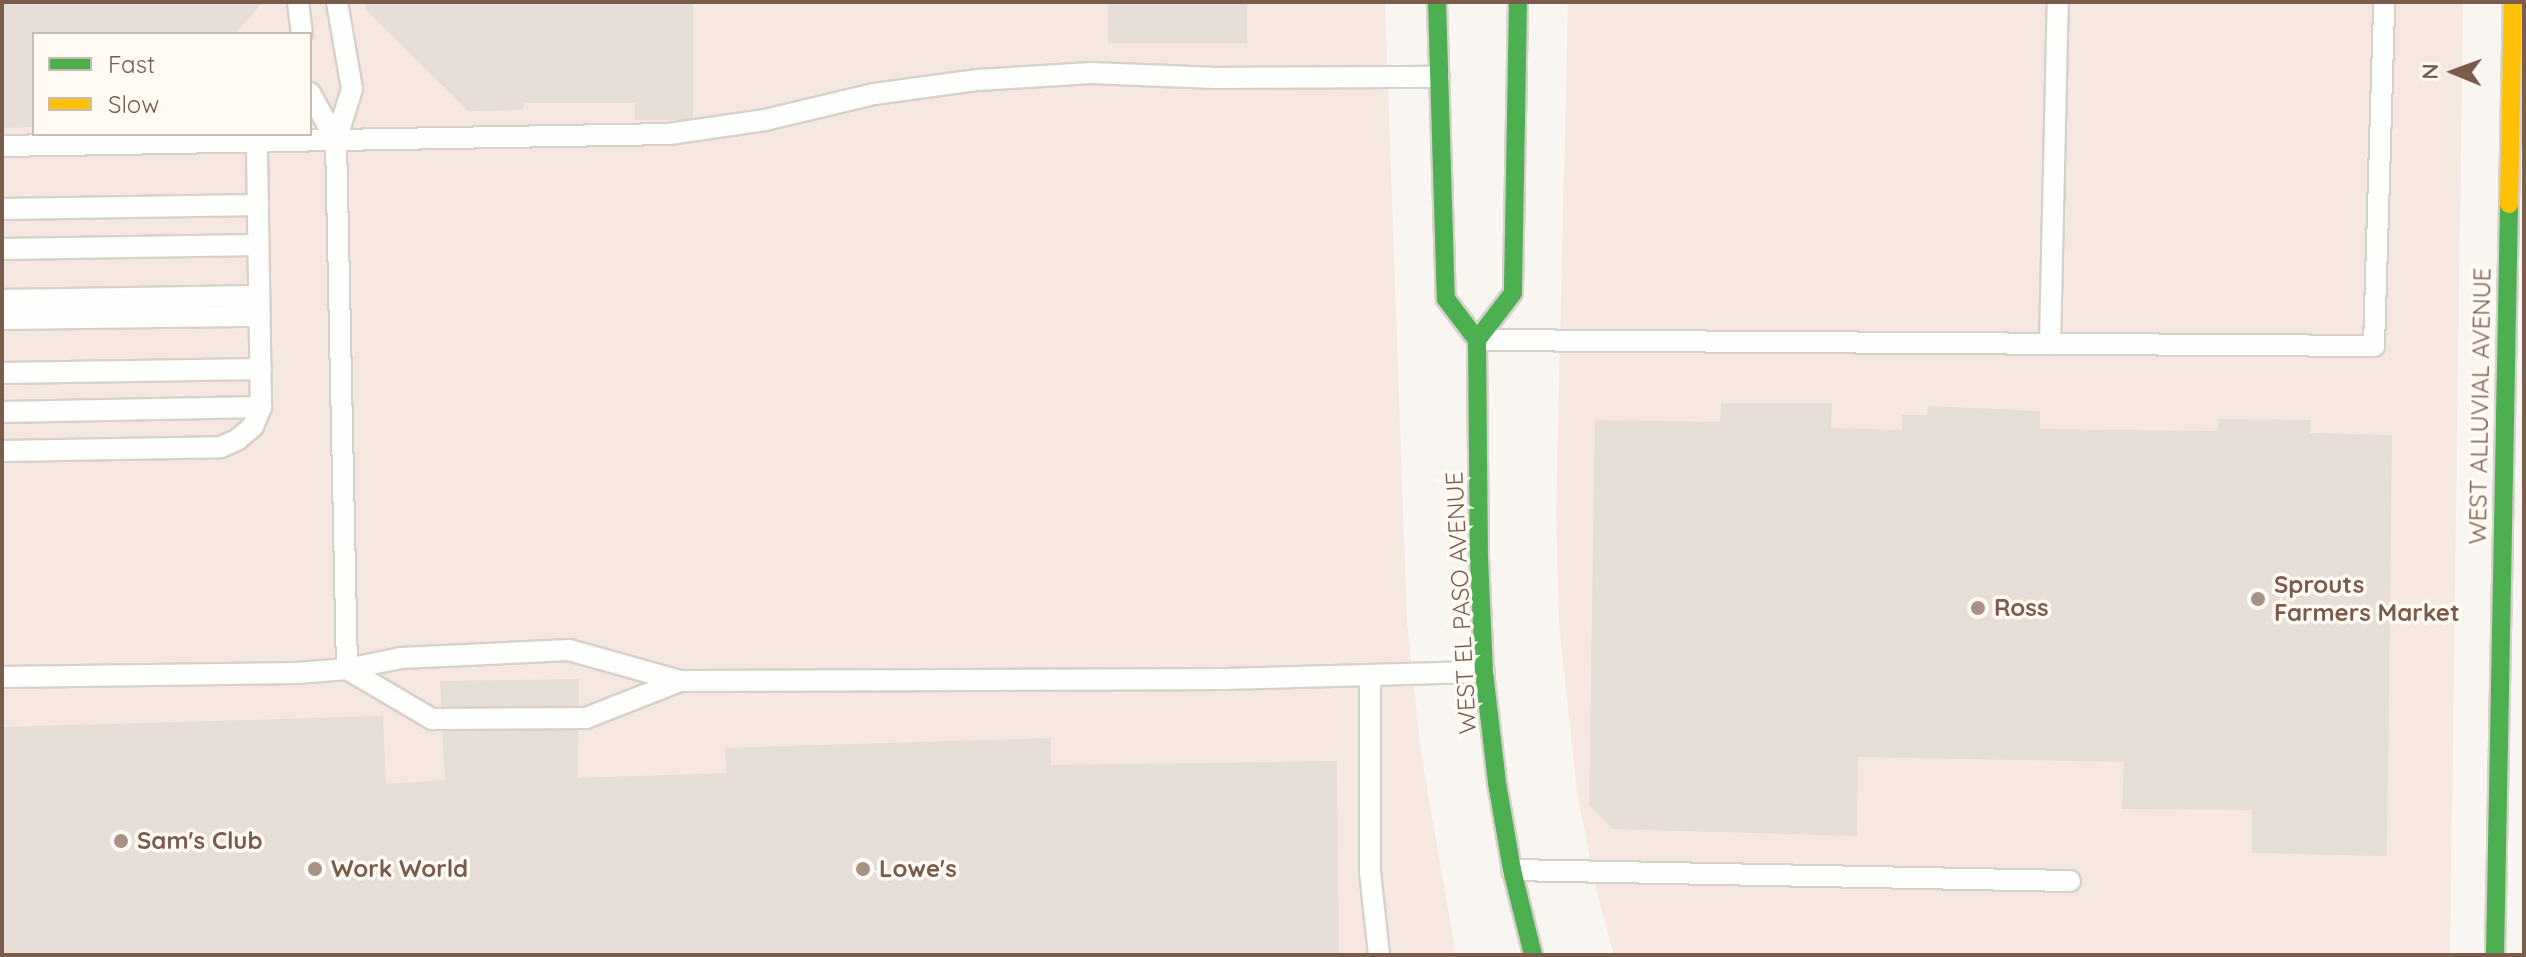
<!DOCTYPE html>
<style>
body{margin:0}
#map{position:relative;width:2526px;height:957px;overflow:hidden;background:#f9f5f0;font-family:Quicksand,sans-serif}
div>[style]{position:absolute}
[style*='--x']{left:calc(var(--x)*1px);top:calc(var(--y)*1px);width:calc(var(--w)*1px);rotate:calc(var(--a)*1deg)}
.commercial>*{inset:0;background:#f6e8e1}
.building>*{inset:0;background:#e6ded7;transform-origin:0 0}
.roads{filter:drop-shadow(2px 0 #d7d1cb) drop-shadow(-2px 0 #d7d1cb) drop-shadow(0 2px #d7d1cb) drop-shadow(0 -2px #d7d1cb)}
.lane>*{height:20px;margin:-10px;padding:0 10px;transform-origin:10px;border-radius:10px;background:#fefefd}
.fast>*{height:18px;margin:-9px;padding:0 9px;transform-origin:9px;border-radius:9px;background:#4caf50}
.slow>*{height:18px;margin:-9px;padding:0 9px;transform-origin:9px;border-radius:9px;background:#ffc107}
.dots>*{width:22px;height:22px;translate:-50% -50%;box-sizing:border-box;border:4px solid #fffaf3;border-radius:50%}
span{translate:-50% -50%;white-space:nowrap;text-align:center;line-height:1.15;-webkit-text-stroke:7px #fffaf3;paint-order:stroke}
.street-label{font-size:24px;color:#7a5c4d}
.poi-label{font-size:24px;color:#7a5c4d;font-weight:700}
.left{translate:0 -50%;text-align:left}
.frame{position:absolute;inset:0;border:4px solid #7a5c4d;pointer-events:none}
.legend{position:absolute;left:32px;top:32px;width:280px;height:104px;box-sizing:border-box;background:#fffaf3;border:2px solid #cabbb1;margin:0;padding:10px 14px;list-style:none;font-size:24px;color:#7a5c4d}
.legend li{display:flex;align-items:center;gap:16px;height:40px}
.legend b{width:40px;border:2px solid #cabbb1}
.north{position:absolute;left:2414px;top:32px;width:80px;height:80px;-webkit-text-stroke:6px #fffaf3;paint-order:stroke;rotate:271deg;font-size:22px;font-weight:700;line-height:32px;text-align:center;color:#7a5c4d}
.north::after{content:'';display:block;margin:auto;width:28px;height:36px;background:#7a5c4d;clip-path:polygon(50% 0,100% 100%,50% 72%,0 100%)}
</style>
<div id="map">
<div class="commercial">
<div style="clip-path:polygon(evenodd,2px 2px,1385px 2px,1407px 622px,1421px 753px,1456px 955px,2px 955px,2px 2px,34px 34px,310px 34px,310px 134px,34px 134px,34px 34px)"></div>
<div style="clip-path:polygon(1568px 2px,2463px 2px,2450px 955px,1614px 955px,1597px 893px,1577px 792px,1559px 624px,1556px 512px)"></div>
</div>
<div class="building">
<div style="clip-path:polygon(2px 2px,263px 2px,235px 34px,34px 34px,34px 127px,2px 128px)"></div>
<div style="clip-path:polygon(365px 2px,693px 2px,693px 120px,635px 120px,635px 103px,525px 103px,522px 110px,468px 111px,365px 9px)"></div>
<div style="left:1108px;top:2px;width:139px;height:41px"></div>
<div style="clip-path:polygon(1721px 403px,1832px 403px,1831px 428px,1902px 430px,1902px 415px,1927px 415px,1928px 406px,2040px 411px,2040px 429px,2217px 431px,2219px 419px,2311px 420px,2310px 433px,2392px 435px,2387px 856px,2252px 853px,2252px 810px,2122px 809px,2124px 762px,1858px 757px,1857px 836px,1613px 829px,1589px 805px,1595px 420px,1720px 422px)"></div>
<div style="clip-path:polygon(579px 679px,578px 778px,726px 773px,725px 748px,1051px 738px,1051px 765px,1337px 761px,1339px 955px,2px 955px,2px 727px,383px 716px,386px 784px,445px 780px,440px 681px)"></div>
</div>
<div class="roads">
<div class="lane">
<div style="--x:298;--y:2;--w:32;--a:83"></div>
<div style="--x:337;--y:2;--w:88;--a:80.2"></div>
<div style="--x:352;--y:89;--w:53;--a:107.4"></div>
<div style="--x:336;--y:140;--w:529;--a:88.81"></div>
<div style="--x:347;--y:669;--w:99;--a:30.5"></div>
<div style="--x:432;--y:719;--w:154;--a:-0.4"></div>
<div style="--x:586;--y:718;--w:101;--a:-21.5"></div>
<div style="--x:310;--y:93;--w:54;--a:61"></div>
<div style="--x:2;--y:146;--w:667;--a:-1.03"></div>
<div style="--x:669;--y:134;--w:97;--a:-8.3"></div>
<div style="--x:765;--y:120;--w:112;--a:-13.4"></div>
<div style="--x:874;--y:94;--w:105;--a:-7.7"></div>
<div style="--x:978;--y:80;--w:113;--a:-3.5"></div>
<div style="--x:1091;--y:73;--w:124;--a:2.3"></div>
<div style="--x:1215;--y:78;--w:224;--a:-0.3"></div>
<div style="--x:2;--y:209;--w:256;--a:-0.9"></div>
<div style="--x:2;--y:249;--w:256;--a:-0.9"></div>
<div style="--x:2;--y:300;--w:257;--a:-0.9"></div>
<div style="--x:2;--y:319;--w:258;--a:-0.7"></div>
<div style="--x:1478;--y:340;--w:896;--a:0.38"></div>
<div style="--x:2374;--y:346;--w:344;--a:-88.3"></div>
<div style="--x:2050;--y:344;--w:342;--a:-88.7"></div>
<div style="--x:2;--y:373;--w:259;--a:-0.9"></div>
<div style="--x:2;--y:412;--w:259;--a:-1.1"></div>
<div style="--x:2;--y:451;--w:219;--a:-1"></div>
<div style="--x:221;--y:447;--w:17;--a:-24"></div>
<div style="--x:237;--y:440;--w:21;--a:-41"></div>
<div style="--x:253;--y:426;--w:21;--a:-67"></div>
<div style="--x:261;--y:407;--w:266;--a:-90.9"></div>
<div style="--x:2;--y:677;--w:295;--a:-0.8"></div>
<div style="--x:297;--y:673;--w:50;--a:-4.6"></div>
<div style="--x:347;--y:669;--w:55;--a:-11.5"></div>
<div style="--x:401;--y:658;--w:168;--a:-2.7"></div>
<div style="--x:569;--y:650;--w:115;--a:15.6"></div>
<div style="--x:680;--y:681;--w:546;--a:-0.21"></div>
<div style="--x:1226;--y:679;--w:258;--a:-1.6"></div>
<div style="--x:1370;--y:677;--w:195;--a:90"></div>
<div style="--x:1370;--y:872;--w:83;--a:83.8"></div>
<div style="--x:1512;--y:870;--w:558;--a:1.13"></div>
</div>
<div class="fast">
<div style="--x:1437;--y:2;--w:297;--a:88.3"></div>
<div style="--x:1446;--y:299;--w:51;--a:52.9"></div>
<div style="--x:1518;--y:2;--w:291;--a:91"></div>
<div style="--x:1513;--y:293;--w:59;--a:127.5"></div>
<div style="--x:1477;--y:340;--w:218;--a:89.5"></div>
<div style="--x:1479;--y:558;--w:114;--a:87.5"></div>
<div style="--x:1484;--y:672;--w:112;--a:83.3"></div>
<div style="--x:1497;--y:783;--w:88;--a:80.2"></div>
<div style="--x:1512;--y:870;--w:88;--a:76.1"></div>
<div style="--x:2495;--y:955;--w:751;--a:-88.93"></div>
</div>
<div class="slow">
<div style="--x:2509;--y:204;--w:202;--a:-88.9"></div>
</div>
</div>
<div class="dots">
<div style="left:2258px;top:599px;background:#a69286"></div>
<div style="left:1978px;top:608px;background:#a69286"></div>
<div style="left:121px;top:841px;background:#a69286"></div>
<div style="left:315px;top:869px;background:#a69286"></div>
<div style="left:863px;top:869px;background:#a69286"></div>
</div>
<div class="street-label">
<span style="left:2480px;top:406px;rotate:-89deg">WEST ALLUVIAL AVENUE</span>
<span style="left:1461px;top:603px;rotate:-93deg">WEST EL PASO AVENUE</span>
</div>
<div class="poi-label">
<span class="left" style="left:2274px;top:599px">Sprouts<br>Farmers Market</span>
<span class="left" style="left:1994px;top:608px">Ross</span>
<span class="left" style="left:137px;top:841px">Sam's Club</span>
<span class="left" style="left:331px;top:869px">Work World</span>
<span class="left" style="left:879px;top:869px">Lowe's</span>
</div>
<div class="frame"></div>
<ul class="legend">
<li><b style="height:10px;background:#4caf50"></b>Fast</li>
<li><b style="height:10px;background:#ffc107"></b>Slow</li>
</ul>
<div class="north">N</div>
</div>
